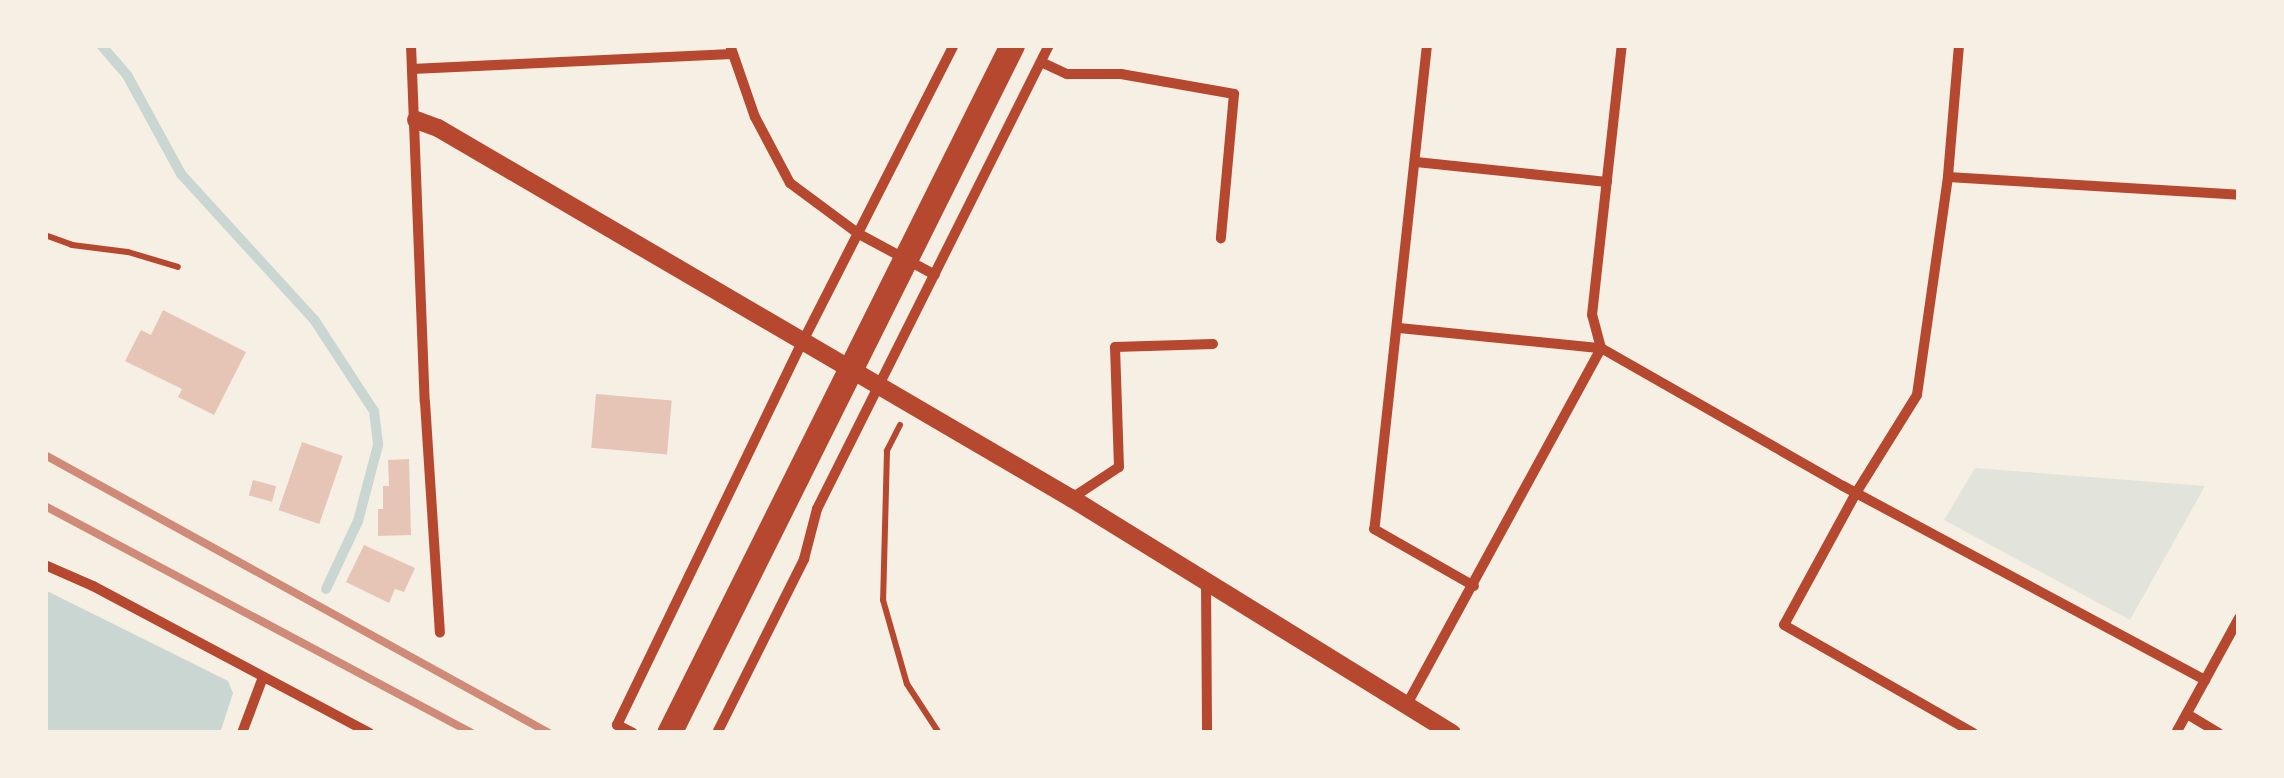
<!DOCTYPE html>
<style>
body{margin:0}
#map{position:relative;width:2284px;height:778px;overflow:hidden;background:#f6efe4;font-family:Commissioner,sans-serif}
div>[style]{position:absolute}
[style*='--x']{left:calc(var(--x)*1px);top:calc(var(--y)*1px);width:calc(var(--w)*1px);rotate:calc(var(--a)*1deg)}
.green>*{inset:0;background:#e2e4dc}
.water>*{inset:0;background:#c9d6d2}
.stream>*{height:10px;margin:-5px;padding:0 5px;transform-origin:5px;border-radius:5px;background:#c9d6d2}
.building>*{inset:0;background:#e6c5b7;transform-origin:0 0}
.path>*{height:6px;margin:-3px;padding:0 3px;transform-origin:3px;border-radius:3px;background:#b5482f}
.minor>*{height:10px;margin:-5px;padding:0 5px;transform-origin:5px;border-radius:5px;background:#b5482f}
.tertiary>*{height:18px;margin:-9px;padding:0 9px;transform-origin:9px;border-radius:9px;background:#b5482f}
.primary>*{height:25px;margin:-12.5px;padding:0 12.5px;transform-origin:12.5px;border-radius:12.5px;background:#b5482f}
.rail>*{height:8px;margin:-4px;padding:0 4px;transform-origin:4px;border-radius:4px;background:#cf8b77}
span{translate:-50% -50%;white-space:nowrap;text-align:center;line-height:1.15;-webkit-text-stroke:8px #f6efe4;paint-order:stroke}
.frame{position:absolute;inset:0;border:48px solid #f6efe4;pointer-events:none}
</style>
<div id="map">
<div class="green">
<div style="clip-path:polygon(1975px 468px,2205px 486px,2130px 620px,1944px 520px)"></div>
</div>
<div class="water">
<div style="clip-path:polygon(45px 590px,228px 681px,233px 693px,220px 733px,45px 733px)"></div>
</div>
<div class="stream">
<div style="--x:101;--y:45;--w:40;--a:49"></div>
<div style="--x:127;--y:75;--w:113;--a:61.4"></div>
<div style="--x:181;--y:174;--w:199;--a:47.6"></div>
<div style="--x:315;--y:321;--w:108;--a:56.8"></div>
<div style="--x:374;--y:411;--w:34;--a:83"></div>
<div style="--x:378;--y:445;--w:79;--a:104.7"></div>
<div style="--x:358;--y:521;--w:75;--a:115.2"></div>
</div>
<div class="building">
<div style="clip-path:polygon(163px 310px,246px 352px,214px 415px,178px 397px,182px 389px,125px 361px,141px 330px,151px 335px)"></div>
<div style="left:596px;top:394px;width:76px;height:54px;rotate:5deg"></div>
<div style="left:302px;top:442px;width:43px;height:72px;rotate:19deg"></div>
<div style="clip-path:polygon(409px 459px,411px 535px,378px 536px,378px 509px,383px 509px,383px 486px,389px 486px,388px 460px)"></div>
<div style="left:253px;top:480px;width:24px;height:16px;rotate:15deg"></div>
<div style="clip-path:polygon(364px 545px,415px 568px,404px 592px,395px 589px,389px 603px,346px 582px)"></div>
</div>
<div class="path">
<div style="--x:45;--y:235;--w:29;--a:20"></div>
<div style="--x:72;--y:245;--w:56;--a:7.1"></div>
<div style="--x:128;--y:252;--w:52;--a:16.7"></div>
<div style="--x:900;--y:425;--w:29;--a:117"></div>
<div style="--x:887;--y:451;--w:149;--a:91.5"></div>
<div style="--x:883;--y:600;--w:87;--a:74.1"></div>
<div style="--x:907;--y:684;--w:59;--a:56.9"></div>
</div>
<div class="minor">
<div style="--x:411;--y:45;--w:357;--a:87.8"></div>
<div style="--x:425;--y:402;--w:231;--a:86.3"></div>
<div style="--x:730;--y:45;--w:76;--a:70.9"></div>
<div style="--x:755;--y:117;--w:75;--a:62.1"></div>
<div style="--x:790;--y:183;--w:86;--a:36.5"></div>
<div style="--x:859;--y:234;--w:86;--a:28.3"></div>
<div style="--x:1427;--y:45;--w:487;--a:96.2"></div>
<div style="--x:1374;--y:529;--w:115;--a:29.7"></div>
<div style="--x:1959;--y:45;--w:132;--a:94.8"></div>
<div style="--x:1948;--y:177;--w:220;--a:98.1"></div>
<div style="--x:1917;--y:395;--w:115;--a:121.9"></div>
<div style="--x:1856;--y:493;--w:150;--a:118.6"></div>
<div style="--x:1784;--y:625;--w:218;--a:29.7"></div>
<div style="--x:1041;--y:62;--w:29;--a:25"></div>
<div style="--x:1067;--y:74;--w:54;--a:0"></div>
<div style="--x:1121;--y:74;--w:115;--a:10"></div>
<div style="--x:1234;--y:94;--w:145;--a:95.2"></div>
<div style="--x:412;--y:69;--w:320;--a:-2.7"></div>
<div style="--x:1416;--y:162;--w:192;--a:6"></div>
<div style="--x:1948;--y:177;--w:292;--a:3.5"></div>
<div style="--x:1399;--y:328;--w:203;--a:5.7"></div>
<div style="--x:1601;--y:348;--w:279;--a:29.7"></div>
<div style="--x:1843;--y:486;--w:411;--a:28.2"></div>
<div style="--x:1072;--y:498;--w:56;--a:-33.4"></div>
<div style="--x:1119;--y:467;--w:120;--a:-91.9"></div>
<div style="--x:1115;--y:347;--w:98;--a:-1.8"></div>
<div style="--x:45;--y:565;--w:52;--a:23.6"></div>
<div style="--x:93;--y:586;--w:313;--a:28"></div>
<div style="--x:1206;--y:582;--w:151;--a:89.6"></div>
<div style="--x:1406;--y:706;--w:408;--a:-61.4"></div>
<div style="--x:1601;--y:348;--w:34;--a:-105"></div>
<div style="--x:1592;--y:315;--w:272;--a:-83.7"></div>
<div style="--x:2187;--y:714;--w:37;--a:31"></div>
<div style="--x:242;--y:733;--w:60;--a:-69.4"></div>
<div style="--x:633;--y:733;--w:18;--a:-153"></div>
<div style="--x:617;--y:725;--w:424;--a:-64.2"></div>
<div style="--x:802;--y:343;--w:335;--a:-63"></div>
<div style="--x:717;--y:733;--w:195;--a:-63.4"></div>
<div style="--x:804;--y:559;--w:52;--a:-75.4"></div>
<div style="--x:817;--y:509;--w:519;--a:-63.43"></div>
<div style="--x:2176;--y:733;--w:131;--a:-61.3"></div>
</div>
<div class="tertiary">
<div style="--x:416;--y:120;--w:23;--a:20"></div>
<div style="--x:438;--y:128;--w:733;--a:30.31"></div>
<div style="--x:1071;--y:498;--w:448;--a:31.7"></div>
</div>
<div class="primary">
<div style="--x:669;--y:733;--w:769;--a:-63.5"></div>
</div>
<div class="rail">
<div style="--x:45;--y:455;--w:576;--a:28.88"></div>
<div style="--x:45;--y:506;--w:484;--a:28"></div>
</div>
<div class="frame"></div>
</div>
